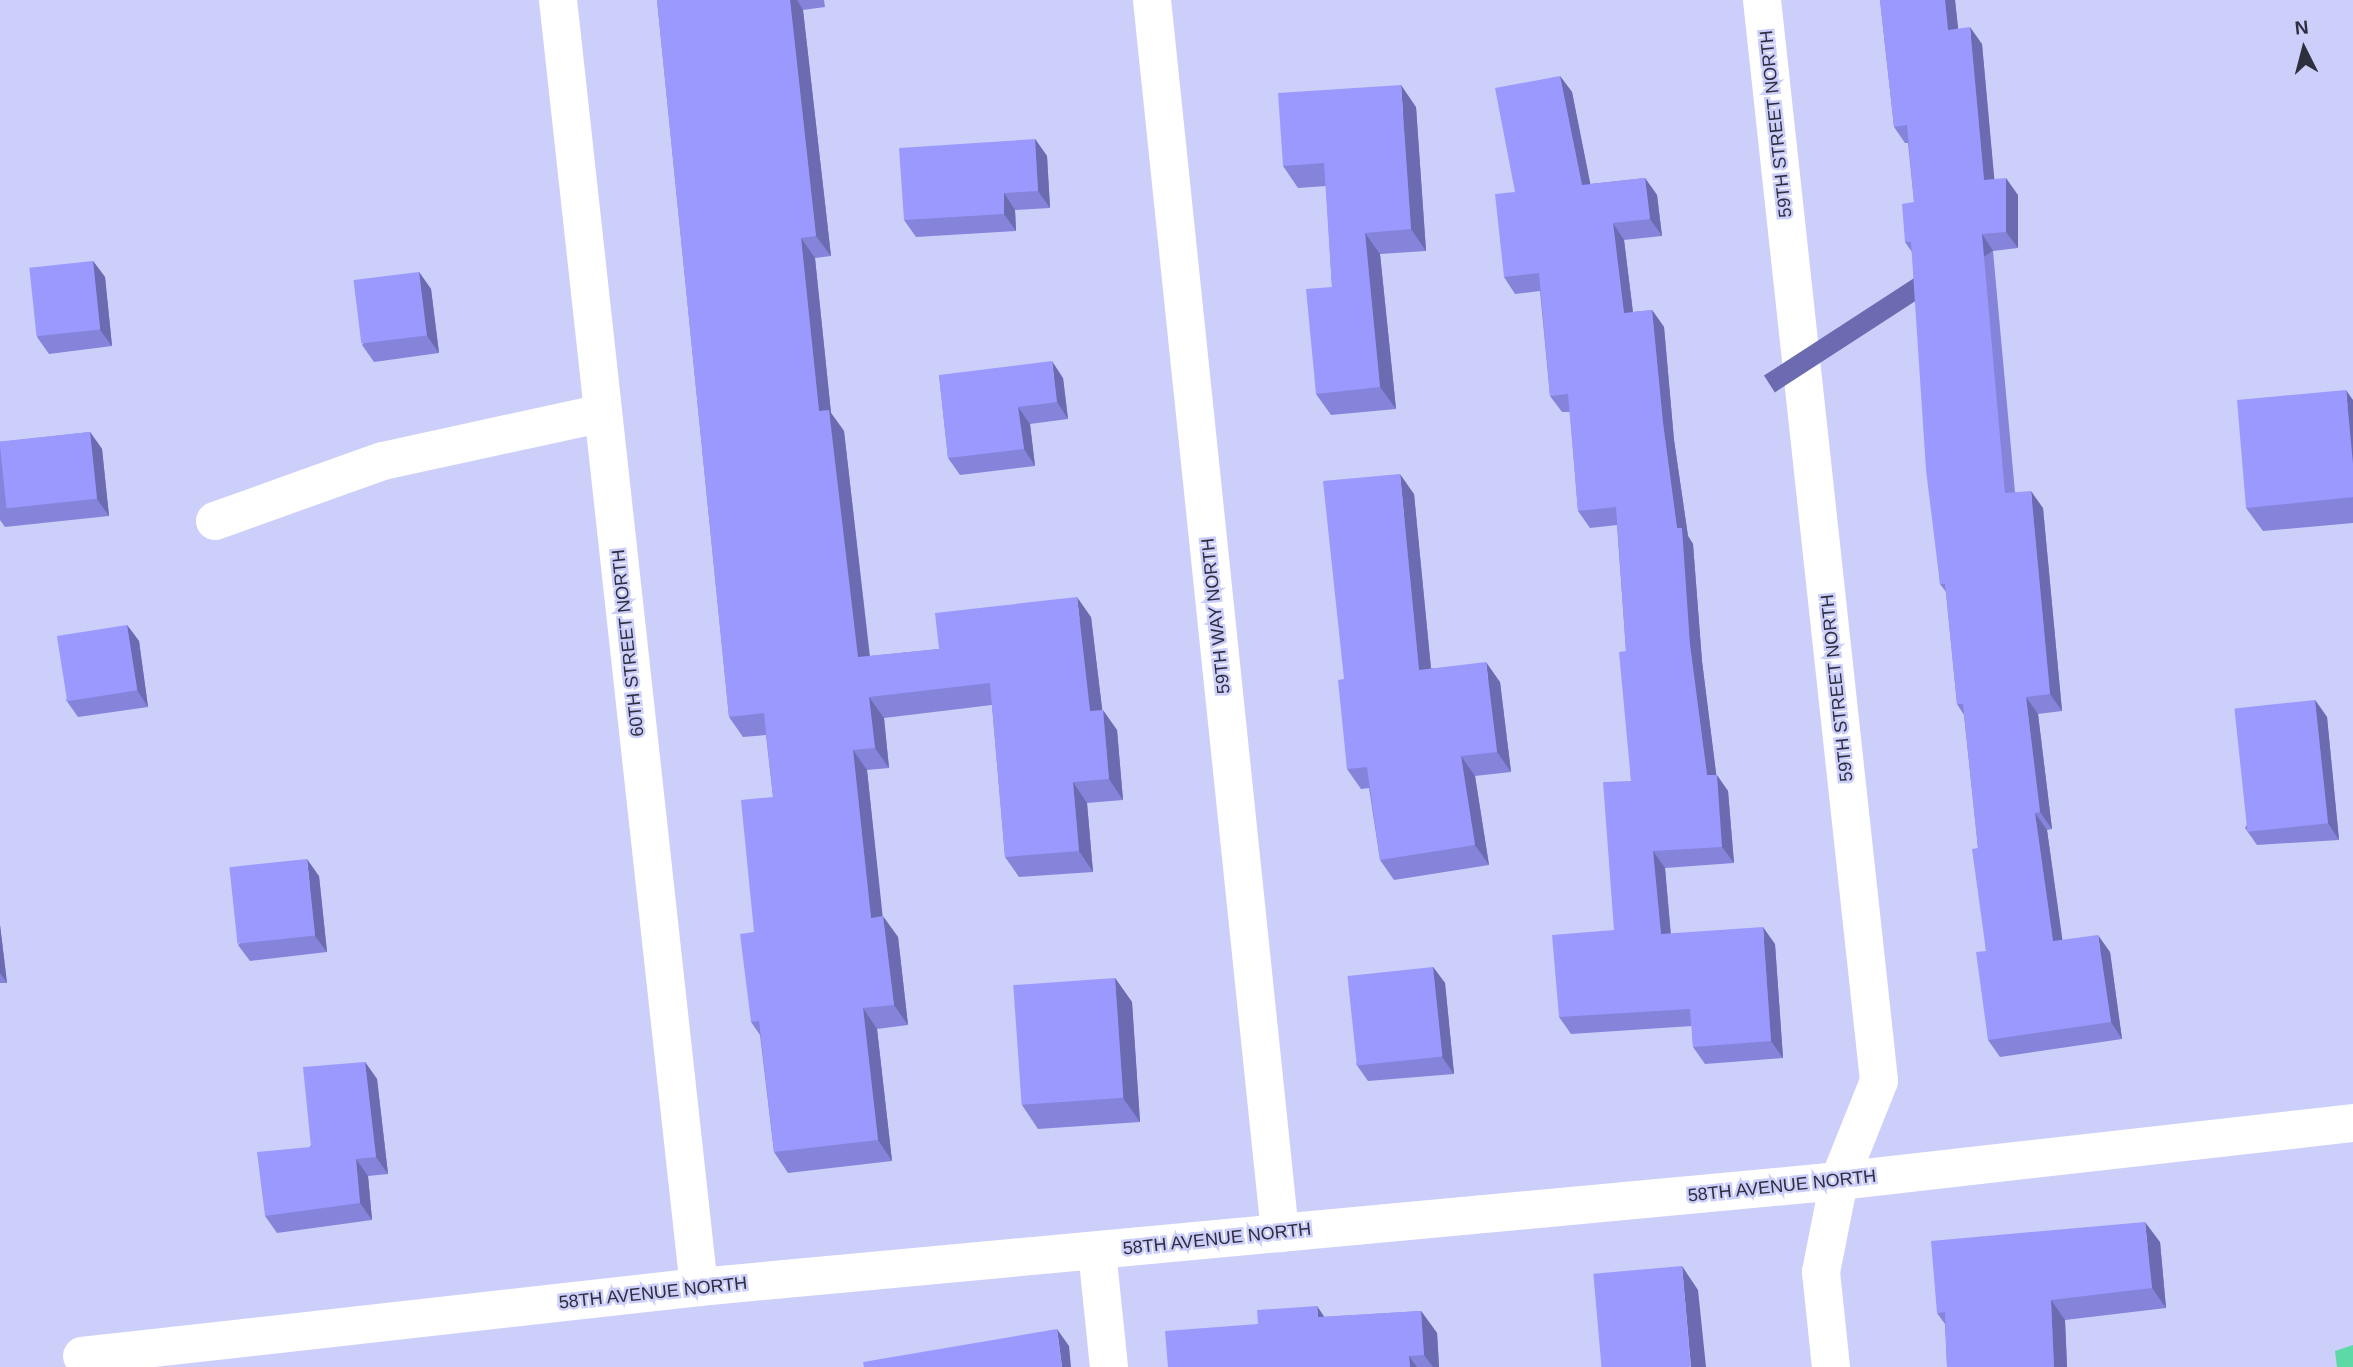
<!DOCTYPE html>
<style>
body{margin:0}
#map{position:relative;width:2353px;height:1367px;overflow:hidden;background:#cdcffb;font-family:Helvetica,sans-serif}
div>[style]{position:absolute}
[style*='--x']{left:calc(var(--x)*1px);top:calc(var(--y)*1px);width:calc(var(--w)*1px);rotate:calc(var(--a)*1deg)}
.green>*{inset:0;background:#5dd9a5}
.minor>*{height:38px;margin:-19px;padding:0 19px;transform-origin:19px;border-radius:19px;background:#fff}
.wall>*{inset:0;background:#8584da}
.shaded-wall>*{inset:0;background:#6c6bb2;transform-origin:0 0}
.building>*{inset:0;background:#9b99fe;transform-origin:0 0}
span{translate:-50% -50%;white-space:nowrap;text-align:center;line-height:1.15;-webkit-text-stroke:5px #cdcffb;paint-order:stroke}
.street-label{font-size:18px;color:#2e2e3f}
.north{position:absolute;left:2269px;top:14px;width:70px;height:70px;-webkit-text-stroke:5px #cdcffb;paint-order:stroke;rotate:354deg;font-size:19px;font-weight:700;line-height:28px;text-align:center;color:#2e2e3f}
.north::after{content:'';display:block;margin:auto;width:24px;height:32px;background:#2e2e3f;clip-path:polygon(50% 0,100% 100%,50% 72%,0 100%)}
</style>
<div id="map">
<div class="green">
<div style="clip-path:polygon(2353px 1345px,2353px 1367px,2337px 1367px,2335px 1351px)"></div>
</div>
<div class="minor">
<div style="--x:558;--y:0;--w:1295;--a:83.75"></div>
<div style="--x:1152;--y:0;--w:1240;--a:84.07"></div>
<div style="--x:1762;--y:0;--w:1087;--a:83.82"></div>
<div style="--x:1879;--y:1081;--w:108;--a:111.8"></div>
<div style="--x:1839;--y:1181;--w:93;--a:101.2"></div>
<div style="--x:1821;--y:1272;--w:96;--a:84"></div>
<div style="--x:215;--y:521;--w:178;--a:-19.7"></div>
<div style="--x:383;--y:461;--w:225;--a:-12.3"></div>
<div style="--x:1097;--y:1251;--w:117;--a:84.1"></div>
<div style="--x:82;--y:1356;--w:621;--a:-6.38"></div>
<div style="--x:699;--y:1287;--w:1145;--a:-5.31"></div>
<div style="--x:1839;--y:1181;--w:517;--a:-6.44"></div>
</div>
<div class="wall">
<div style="clip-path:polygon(657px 0,824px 0,825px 7px,803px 10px,831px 256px,815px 258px,831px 413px,844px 431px,870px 656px,939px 649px,1091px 617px,1102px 710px,1117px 730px,1123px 800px,1087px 803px,1093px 872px,1019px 877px,1005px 857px,992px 705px,884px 718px,889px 768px,867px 770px,882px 916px,898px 937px,908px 1025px,877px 1029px,892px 1161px,788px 1173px,774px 1152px,760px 1035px,751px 1022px,754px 932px,773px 797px,766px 735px,743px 737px,729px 717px)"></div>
<div style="clip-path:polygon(1880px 0,1955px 0,1958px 29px,1982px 44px,1994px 179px,2018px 195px,2018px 248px,1993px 251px,2015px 492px,2043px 508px,2062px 711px,2038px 714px,2052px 829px,2047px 830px,2062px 940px,2110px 952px,2122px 1039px,2000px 1057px,1988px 1040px,1986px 951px,1978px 848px,1964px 715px,1957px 704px,1946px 592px,1940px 584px,1912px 252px,1905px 242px,1914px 202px,1908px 143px,1905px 143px,1894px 127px)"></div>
<div style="clip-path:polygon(1560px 76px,1572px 92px,1590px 184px,1645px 178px,1657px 195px,1662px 236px,1624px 240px,1633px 312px,1652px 310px,1664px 327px,1674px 440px,1688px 536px,1693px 544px,1702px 661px,1716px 775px,1728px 791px,1734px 863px,1665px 868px,1671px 934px,1775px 944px,1783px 1058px,1705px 1064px,1693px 1047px,1692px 1026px,1571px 1034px,1559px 1017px,1614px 930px,1631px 781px,1626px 651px,1617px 525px,1590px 528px,1578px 511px,1570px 412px,1562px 412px,1550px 396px,1540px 291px,1515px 294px,1504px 277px,1515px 192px)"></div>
<div style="clip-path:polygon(1416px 107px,1426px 251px,1380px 254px,1396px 409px,1331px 415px,1316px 394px,1332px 287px,1326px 186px,1298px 188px,1283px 166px)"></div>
<div style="clip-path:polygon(1035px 139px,1047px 156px,1050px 208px,1015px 210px,1016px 231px,916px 237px,904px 220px)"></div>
<div style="clip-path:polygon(93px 261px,105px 277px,112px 346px,49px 354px,37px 337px)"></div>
<div style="clip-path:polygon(419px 272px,431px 289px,439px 353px,374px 362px,362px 345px)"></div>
<div style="clip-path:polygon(939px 375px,1063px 378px,1068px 419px,1030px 424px,1035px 466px,960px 475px,948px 458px)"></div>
<div style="clip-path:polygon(2353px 400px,2353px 523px,2263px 531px,2246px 508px)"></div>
<div style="clip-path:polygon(90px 432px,102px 449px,109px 516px,5px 527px,0 520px,0 442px)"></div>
<div style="clip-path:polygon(1414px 494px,1431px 668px,1500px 682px,1511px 772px,1475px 776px,1489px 865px,1394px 880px,1380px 860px,1369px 788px,1361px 789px,1347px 769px,1344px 679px)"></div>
<div style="clip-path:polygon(127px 625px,139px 641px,148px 707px,78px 717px,66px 700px)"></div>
<div style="clip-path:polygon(2315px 700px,2327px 717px,2339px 840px,2257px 845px,2245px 828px)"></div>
<div style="clip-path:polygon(319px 876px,327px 952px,250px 961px,238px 945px)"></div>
<div style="clip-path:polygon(0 925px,7px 983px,0 983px)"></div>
<div style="clip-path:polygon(1433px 967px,1445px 983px,1454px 1074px,1368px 1081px,1356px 1064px)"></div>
<div style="clip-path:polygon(1115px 978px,1132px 1002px,1140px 1122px,1038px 1129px,1022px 1105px)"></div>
<div style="clip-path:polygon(365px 1062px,377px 1079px,388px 1174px,368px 1176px,372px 1220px,277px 1233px,265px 1216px)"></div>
<div style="clip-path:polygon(2160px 1242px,2166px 1308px,2065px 1320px,2067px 1367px,1947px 1367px,1945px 1324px,1937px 1313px)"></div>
<div style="clip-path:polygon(1421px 1311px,1437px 1333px,1439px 1367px,1168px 1367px,1258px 1324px,1324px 1317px)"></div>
</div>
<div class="shaded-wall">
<div style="clip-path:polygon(790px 0,797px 0,803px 10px,831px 256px,816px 236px)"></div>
<div style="clip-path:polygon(1945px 0,1955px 0,1960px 46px,1948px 30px)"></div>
<div style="clip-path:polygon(1970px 27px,1982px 44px,1996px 197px,1984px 180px)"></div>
<div style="clip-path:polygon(1560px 76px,1572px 92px,1594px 202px,1582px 185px)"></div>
<div style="clip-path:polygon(1401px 85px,1416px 107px,1426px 251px,1411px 229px)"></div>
<div style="clip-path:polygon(1035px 139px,1047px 156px,1050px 208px,1038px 191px)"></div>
<div style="clip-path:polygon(1645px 178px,1657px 195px,1662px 236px,1650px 219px)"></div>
<div style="clip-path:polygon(2006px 178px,2018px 195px,2018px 248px,2006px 232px)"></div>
<div style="clip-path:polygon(1004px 193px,1015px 210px,1016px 231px,1004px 214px)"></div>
<div style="clip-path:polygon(1613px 223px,1624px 240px,1635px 329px,1624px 313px)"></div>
<div style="clip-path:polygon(1365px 233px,1380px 254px,1396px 409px,1380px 387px)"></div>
<div style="left:1982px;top:234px;width:20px;height:260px;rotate:57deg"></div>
<div style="clip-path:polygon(801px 238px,815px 258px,831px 413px,844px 431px,872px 678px,858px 657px,819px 411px)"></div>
<div style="clip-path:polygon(93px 261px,105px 277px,112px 346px,100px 330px)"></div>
<div style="clip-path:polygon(419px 272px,431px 289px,439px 353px,427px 336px)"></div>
<div style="clip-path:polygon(1652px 310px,1664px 327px,1674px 440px,1688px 536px,1693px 544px,1702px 661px,1717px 780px,1717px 775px,1728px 791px,1734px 863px,1722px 847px,1707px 775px,1690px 645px,1677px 528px,1663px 423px)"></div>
<div style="clip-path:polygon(1052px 361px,1063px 378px,1068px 419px,1057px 402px)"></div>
<div style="clip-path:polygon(2346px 390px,2353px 400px,2353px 465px)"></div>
<div style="clip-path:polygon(1018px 407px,1030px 424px,1035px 466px,1024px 449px)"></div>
<div style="clip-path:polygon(90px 432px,102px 449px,109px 516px,97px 499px)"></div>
<div style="clip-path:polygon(1400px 474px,1414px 494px,1433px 690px,1419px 670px)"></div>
<div style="clip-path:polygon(2031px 491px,2043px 508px,2062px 711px,2050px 694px)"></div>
<div style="clip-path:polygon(1077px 597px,1091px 617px,1105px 732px,1090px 711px)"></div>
<div style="clip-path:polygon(127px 625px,139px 641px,148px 707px,137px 690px)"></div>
<div style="clip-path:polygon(1486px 662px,1500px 682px,1511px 772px,1497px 752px)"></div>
<div style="clip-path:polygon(869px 697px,884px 718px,889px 768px,875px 748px)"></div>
<div style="clip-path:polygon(2026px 697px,2038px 714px,2052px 829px,2040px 812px)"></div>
<div style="clip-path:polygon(2315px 700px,2327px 717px,2339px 840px,2328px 823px)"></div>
<div style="clip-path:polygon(1103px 710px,1117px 730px,1123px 800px,1109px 779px)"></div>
<div style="clip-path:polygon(853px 750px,867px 770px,885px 938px,871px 918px)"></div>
<div style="clip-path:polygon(1461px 756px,1475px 776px,1489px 865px,1475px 845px)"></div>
<div style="clip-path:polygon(1073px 782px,1087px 803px,1093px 872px,1079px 851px)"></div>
<div style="clip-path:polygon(2035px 813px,2047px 830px,2065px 958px,2053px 941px)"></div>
<div style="clip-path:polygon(1653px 851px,1665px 868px,1672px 951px,1661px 934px)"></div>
<div style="clip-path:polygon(307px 859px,319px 876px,327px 952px,315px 936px)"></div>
<div style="clip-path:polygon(883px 916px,898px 937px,908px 1025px,894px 1005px)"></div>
<div style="clip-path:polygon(0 925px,7px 983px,0 973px)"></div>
<div style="clip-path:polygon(1763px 927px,1775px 944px,1783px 1058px,1771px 1041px)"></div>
<div style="clip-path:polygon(2098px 935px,2110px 952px,2122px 1039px,2111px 1022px)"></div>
<div style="clip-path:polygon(1433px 967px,1445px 983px,1454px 1074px,1442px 1057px)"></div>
<div style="clip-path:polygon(1115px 978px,1132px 1002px,1140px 1122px,1123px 1098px)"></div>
<div style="clip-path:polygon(863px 1008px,877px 1029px,892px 1161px,878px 1140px)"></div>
<div style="clip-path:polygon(365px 1062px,377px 1079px,388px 1174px,376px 1157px)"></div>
<div style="clip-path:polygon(356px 1159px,368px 1176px,372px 1220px,360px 1203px)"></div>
<div style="clip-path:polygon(2145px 1222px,2160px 1242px,2166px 1308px,2152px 1288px)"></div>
<div style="clip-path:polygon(1682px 1266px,1698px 1290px,1706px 1367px,1691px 1367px)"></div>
<div style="clip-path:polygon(2051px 1300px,2065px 1320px,2067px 1367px,2054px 1367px)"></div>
<div style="clip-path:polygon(1317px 1306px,1332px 1328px,1318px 1317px)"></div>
<div style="clip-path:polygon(1421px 1311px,1437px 1333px,1439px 1367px,1433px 1367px,1424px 1355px)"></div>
<div style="clip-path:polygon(1057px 1329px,1069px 1346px,1071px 1367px,1062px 1367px)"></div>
<div style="clip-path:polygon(1409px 1356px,1417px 1367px,1410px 1367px)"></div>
</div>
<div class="building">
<div style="clip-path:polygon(657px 0,790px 0,816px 236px,801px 238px,819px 411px,829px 410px,858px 657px,939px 649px,935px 613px,1077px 597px,1090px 711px,1103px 710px,1109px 779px,1073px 782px,1079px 851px,1005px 857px,990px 683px,869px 697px,875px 748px,853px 750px,871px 918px,883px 916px,894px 1005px,863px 1008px,878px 1140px,774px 1152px,759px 1021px,751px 1022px,740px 934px,754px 932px,741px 800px,773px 797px,764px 713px,729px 717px)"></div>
<div style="clip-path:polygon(1880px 0,1945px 0,1948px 30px,1970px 27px,1984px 180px,2006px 178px,2006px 232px,1982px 234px,2005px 493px,2031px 491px,2050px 694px,2026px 697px,2040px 812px,2035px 813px,2053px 941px,2098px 935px,2111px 1022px,1988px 1040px,1976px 952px,1986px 951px,1972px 849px,1978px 848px,1963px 704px,1957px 704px,1945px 584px,1940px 584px,1926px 470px,1911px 242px,1905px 242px,1902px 204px,1914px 202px,1907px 125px,1894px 127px)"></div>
<div style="clip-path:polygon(1560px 76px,1582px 185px,1645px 178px,1650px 219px,1613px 223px,1624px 313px,1652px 310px,1663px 423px,1677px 528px,1682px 528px,1690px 645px,1707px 775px,1717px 775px,1722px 847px,1653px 851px,1661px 934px,1763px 927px,1771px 1041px,1693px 1047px,1690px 1009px,1559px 1017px,1552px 935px,1614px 930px,1603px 782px,1631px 781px,1619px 652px,1626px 651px,1616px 507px,1578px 511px,1568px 394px,1550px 396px,1539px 273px,1504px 277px,1495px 194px,1515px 192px,1495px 88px)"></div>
<div style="clip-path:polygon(1401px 85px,1411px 229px,1365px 233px,1380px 387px,1316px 394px,1306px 289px,1332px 287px,1324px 163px,1283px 166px,1278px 93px)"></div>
<div style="clip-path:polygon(1035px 139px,1038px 191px,1004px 193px,1004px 214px,904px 220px,899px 148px)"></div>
<div style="left:93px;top:261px;width:69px;height:64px;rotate:84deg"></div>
<div style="left:419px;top:272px;width:64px;height:66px;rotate:83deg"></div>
<div style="clip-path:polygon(1052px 361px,1057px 402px,1018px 407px,1024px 449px,948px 458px,939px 375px)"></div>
<div style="clip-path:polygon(2346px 390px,2353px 465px,2353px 497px,2246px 508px,2237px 400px)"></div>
<div style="left:90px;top:432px;width:67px;height:91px;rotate:84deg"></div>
<div style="clip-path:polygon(1400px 474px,1419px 670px,1486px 662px,1497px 752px,1461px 756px,1475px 845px,1380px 860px,1367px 767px,1347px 769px,1338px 680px,1344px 679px,1323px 481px)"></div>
<div style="left:127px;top:625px;width:66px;height:71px;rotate:81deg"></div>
<div style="left:2315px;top:700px;width:124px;height:81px;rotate:84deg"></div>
<div style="left:307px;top:859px;width:77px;height:78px;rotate:84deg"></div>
<div style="left:1433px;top:967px;width:90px;height:86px;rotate:84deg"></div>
<div style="left:1115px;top:978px;width:120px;height:102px;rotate:86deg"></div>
<div style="clip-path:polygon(365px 1062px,376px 1157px,356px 1159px,360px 1203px,265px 1216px,257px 1152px,311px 1147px,303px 1067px)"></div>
<div style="clip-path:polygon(2145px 1222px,2152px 1288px,2051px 1300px,2054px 1367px,1947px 1367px,1945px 1312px,1937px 1313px,1931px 1241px)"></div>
<div style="left:1682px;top:1266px;width:101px;height:89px;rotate:85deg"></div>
<div style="clip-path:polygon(1317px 1306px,1318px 1317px,1421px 1311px,1424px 1355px,1409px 1356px,1410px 1367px,1168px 1367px,1165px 1331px,1258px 1324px,1257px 1310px)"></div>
<div style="clip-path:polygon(1057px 1329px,1062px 1367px,864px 1367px,863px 1362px)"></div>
</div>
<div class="street-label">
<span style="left:1776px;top:124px;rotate:-96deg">59TH STREET NORTH</span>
<span style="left:1216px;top:616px;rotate:-96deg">59TH WAY NORTH</span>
<span style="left:628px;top:643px;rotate:-96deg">60TH STREET NORTH</span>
<span style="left:1837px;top:688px;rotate:-96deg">59TH STREET NORTH</span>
<span style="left:1782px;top:1186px;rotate:-6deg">58TH AVENUE NORTH</span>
<span style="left:1217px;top:1239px;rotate:-6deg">58TH AVENUE NORTH</span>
<span style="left:653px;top:1293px;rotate:-6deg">58TH AVENUE NORTH</span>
</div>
<div class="north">N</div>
</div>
